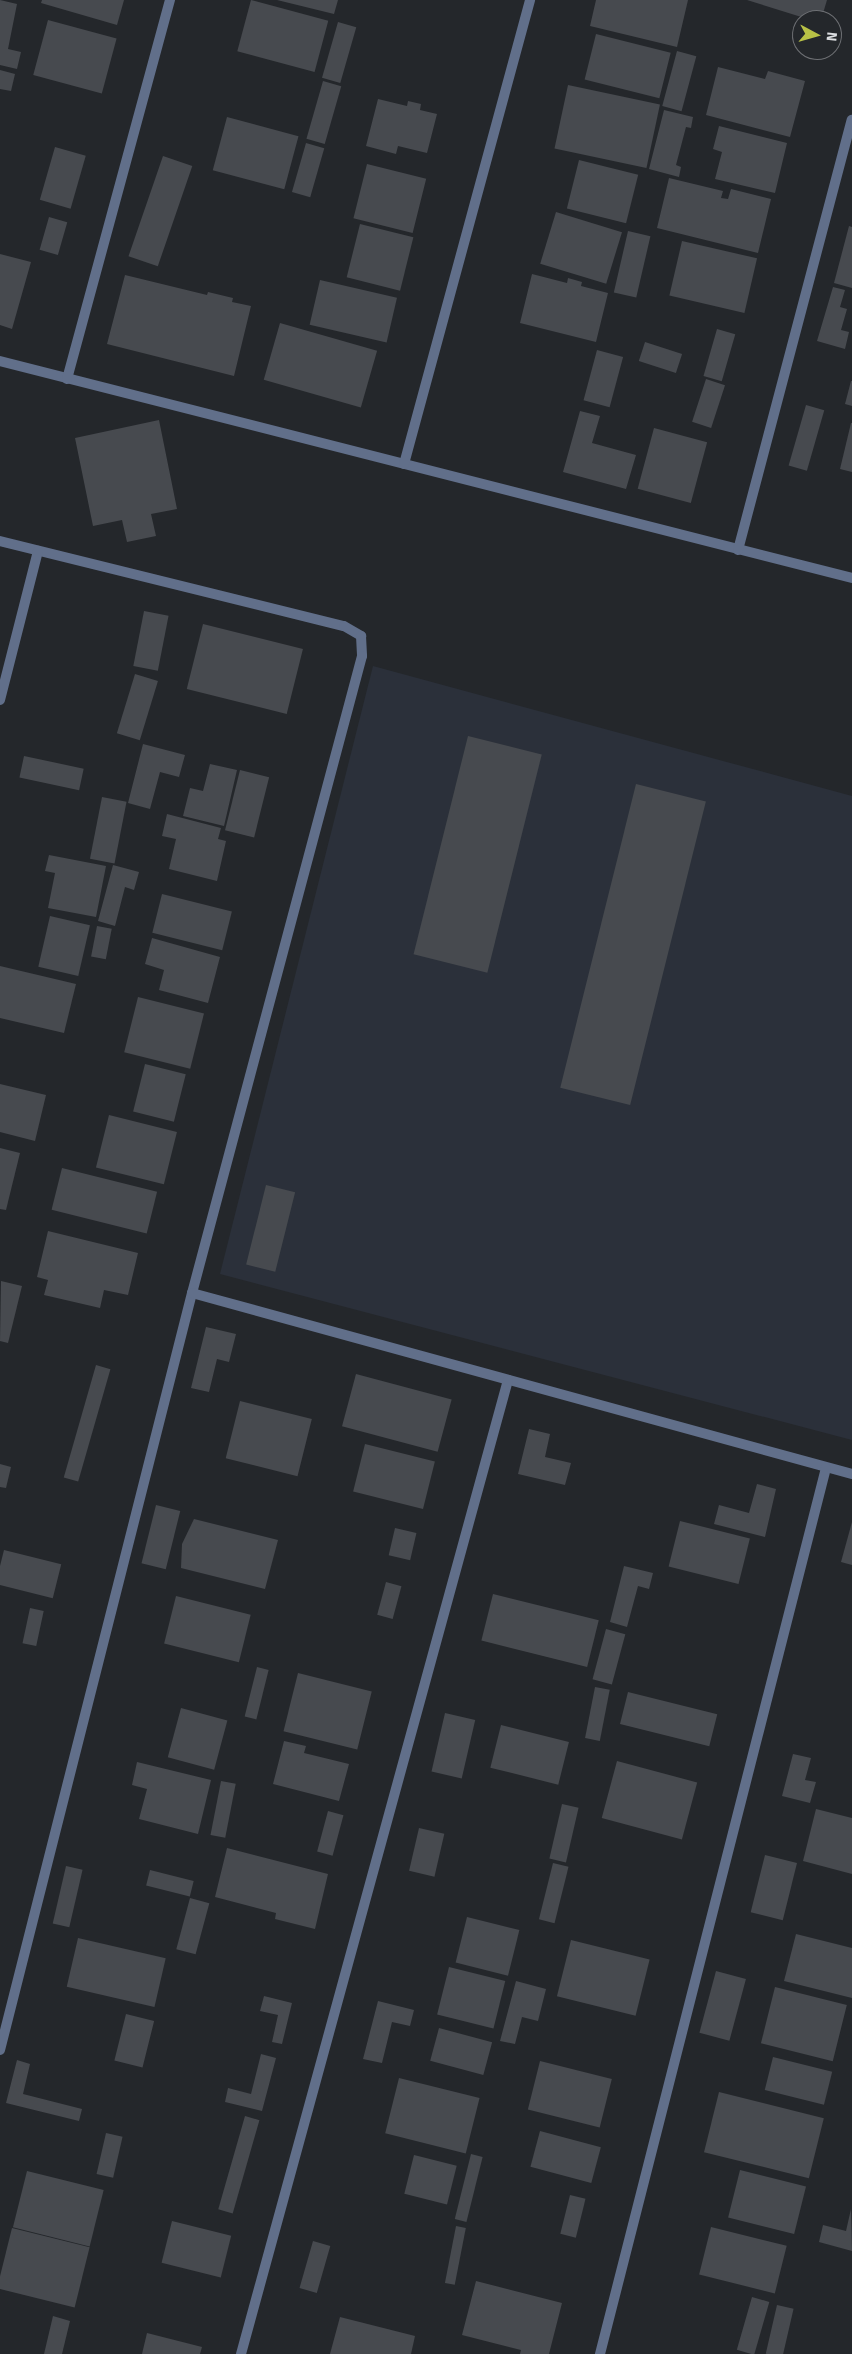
<!DOCTYPE html>
<style>
body{margin:0}
#map{position:relative;width:852px;height:2354px;overflow:hidden;background:#24272b;font-family:"Fira Sans",sans-serif}
div>[style]{position:absolute}
[style*='--x']{left:calc(var(--x)*1px);top:calc(var(--y)*1px);width:calc(var(--w)*1px);rotate:calc(var(--a)*1deg)}
.built>*{inset:0;background:#2b303a}
.building>*{inset:0;background:#474a4f;transform-origin:0 0}
.minor>*{height:10px;margin:-5px;padding:0 5px;transform-origin:5px;border-radius:5px;background:#616f8a}
span{translate:-50% -50%;white-space:nowrap;text-align:center;line-height:1.15;-webkit-text-stroke:4px #24272b;paint-order:stroke}
.north{position:absolute;left:792px;top:10px;width:50px;height:50px;box-sizing:border-box;background:#24272b;border:1px solid #6e7074;border-radius:50%;rotate:96deg;font-size:14px;font-weight:700;line-height:20px;text-align:center;color:#dcdee1}
.north::after{content:'';display:block;margin:auto;width:18px;height:22px;background:#b8c146;clip-path:polygon(50% 0,100% 100%,50% 72%,0 100%)}
</style>
<div id="map">
<div class="built">
<div style="clip-path:polygon(373px 666px,852px 796px,852px 1440px,220px 1274px)"></div>
</div>
<div class="building">
<div style="clip-path:polygon(0 0,17px 4px,8px 49px,21px 52px,17px 69px,0 65px)"></div>
<div style="clip-path:polygon(42px 0,124px 0,117px 25px,41px 3px)"></div>
<div style="left:251px;top:0;width:80px;height:53px;rotate:15deg"></div>
<div style="clip-path:polygon(277px 0,338px 0,334px 14px)"></div>
<div style="clip-path:polygon(596px 0,688px 0,677px 47px,590px 26px)"></div>
<div style="clip-path:polygon(747px 0,827px 0,821px 20px,811px 20px)"></div>
<div style="left:48px;top:20px;width:71px;height:57px;rotate:15deg"></div>
<div style="left:338px;top:22px;width:19px;height:58px;rotate:16deg"></div>
<div style="left:596px;top:34px;width:77px;height:47px;rotate:14deg"></div>
<div style="left:677px;top:51px;width:20px;height:57px;rotate:15deg"></div>
<div style="clip-path:polygon(718px 67px,765px 79px,768px 71px,805px 81px,790px 137px,706px 115px)"></div>
<div style="clip-path:polygon(0 70px,15px 74px,11px 91px,0 89px)"></div>
<div style="left:323px;top:81px;width:19px;height:60px;rotate:16deg"></div>
<div style="left:568px;top:85px;width:94px;height:65px;rotate:12deg"></div>
<div style="clip-path:polygon(378px 99px,407px 106px,408px 101px,421px 104px,420px 110px,437px 114px,427px 153px,398px 146px,396px 154px,366px 146px)"></div>
<div style="clip-path:polygon(664px 110px,693px 117px,691px 128px,686px 127px,676px 165px,681px 167px,679px 177px,649px 169px)"></div>
<div style="left:227px;top:117px;width:74px;height:55px;rotate:15deg"></div>
<div style="clip-path:polygon(719px 126px,787px 143px,775px 193px,715px 179px,722px 152px,713px 149px)"></div>
<div style="left:306px;top:143px;width:19px;height:51px;rotate:16deg"></div>
<div style="left:55px;top:147px;width:32px;height:55px;rotate:16deg"></div>
<div style="left:163px;top:156px;width:31px;height:106px;rotate:19deg"></div>
<div style="left:579px;top:160px;width:61px;height:50px;rotate:14deg"></div>
<div style="left:367px;top:164px;width:61px;height:56px;rotate:14deg"></div>
<div style="clip-path:polygon(669px 178px,723px 191px,721px 198px,728px 199px,731px 189px,771px 199px,758px 253px,657px 228px)"></div>
<div style="left:556px;top:212px;width:69px;height:54px;rotate:17deg"></div>
<div style="left:49px;top:217px;width:19px;height:34px;rotate:16deg"></div>
<div style="left:360px;top:224px;width:55px;height:55px;rotate:14deg"></div>
<div style="clip-path:polygon(849px 226px,852px 227px,852px 288px,834px 283px)"></div>
<div style="left:628px;top:231px;width:23px;height:63px;rotate:13deg"></div>
<div style="left:682px;top:241px;width:77px;height:56px;rotate:13deg"></div>
<div style="clip-path:polygon(0 254px,31px 262px,12px 329px,0 325px)"></div>
<div style="clip-path:polygon(532px 274px,567px 283px,568px 278px,582px 282px,581px 286px,608px 293px,596px 342px,520px 323px)"></div>
<div style="clip-path:polygon(125px 275px,207px 295px,208px 292px,233px 298px,232px 302px,251px 306px,234px 376px,107px 344px)"></div>
<div style="left:320px;top:280px;width:79px;height:46px;rotate:13deg"></div>
<div style="clip-path:polygon(833px 287px,845px 290px,840px 307px,847px 309px,841px 330px,849px 332px,845px 349px,817px 341px)"></div>
<div style="left:280px;top:323px;width:101px;height:59px;rotate:16deg"></div>
<div style="left:717px;top:329px;width:19px;height:49px;rotate:16deg"></div>
<div style="left:645px;top:342px;width:39px;height:20px;rotate:18deg"></div>
<div style="left:597px;top:350px;width:27px;height:52px;rotate:15deg"></div>
<div style="left:706px;top:379px;width:20px;height:45px;rotate:18deg"></div>
<div style="clip-path:polygon(851px 381px,852px 381px,852px 406px,845px 404px)"></div>
<div style="left:806px;top:405px;width:19px;height:63px;rotate:16deg"></div>
<div style="clip-path:polygon(580px 411px,600px 416px,592px 443px,636px 455px,626px 489px,563px 472px)"></div>
<div style="clip-path:polygon(159px 420px,177px 509px,151px 514px,156px 536px,127px 542px,122px 520px,93px 526px,75px 438px)"></div>
<div style="clip-path:polygon(851px 423px,852px 423px,852px 472px,840px 469px)"></div>
<div style="left:654px;top:428px;width:55px;height:63px;rotate:15deg"></div>
<div style="left:144px;top:611px;width:25px;height:56px;rotate:11deg"></div>
<div style="left:203px;top:624px;width:103px;height:67px;rotate:14deg"></div>
<div style="left:135px;top:674px;width:24px;height:62px;rotate:17deg"></div>
<div style="left:468px;top:736px;width:76px;height:225px;rotate:14deg"></div>
<div style="clip-path:polygon(143px 744px,185px 755px,179px 777px,160px 772px,150px 809px,128px 803px)"></div>
<div style="left:24px;top:756px;width:61px;height:22px;rotate:12deg"></div>
<div style="clip-path:polygon(210px 764px,237px 770px,224px 826px,183px 816px,190px 788px,203px 791px)"></div>
<div style="left:240px;top:770px;width:30px;height:62px;rotate:14deg"></div>
<div style="left:636px;top:784px;width:72px;height:313px;rotate:14deg"></div>
<div style="left:102px;top:797px;width:25px;height:63px;rotate:11deg"></div>
<div style="clip-path:polygon(167px 814px,221px 828px,218px 839px,226px 841px,217px 881px,169px 869px,176px 839px,162px 836px)"></div>
<div style="clip-path:polygon(49px 855px,106px 866px,96px 917px,48px 908px,55px 873px,45px 871px)"></div>
<div style="clip-path:polygon(113px 865px,139px 872px,134px 890px,125px 887px,115px 926px,98px 921px)"></div>
<div style="left:162px;top:894px;width:72px;height:40px;rotate:14deg"></div>
<div style="left:50px;top:916px;width:41px;height:52px;rotate:13deg"></div>
<div style="left:97px;top:926px;width:15px;height:31px;rotate:11deg"></div>
<div style="clip-path:polygon(152px 938px,220px 957px,208px 1003px,159px 990px,164px 970px,145px 964px)"></div>
<div style="clip-path:polygon(0 966px,76px 984px,64px 1033px,0 1018px)"></div>
<div style="left:138px;top:997px;width:68px;height:57px;rotate:14deg"></div>
<div style="left:145px;top:1064px;width:42px;height:49px;rotate:14deg"></div>
<div style="clip-path:polygon(0 1084px,46px 1095px,35px 1141px,0 1132px)"></div>
<div style="left:109px;top:1115px;width:70px;height:54px;rotate:14deg"></div>
<div style="clip-path:polygon(0 1148px,20px 1153px,6px 1210px,0 1209px)"></div>
<div style="left:62px;top:1168px;width:98px;height:43px;rotate:14deg"></div>
<div style="left:266px;top:1185px;width:30px;height:82px;rotate:14deg"></div>
<div style="clip-path:polygon(48px 1231px,138px 1253px,128px 1295px,104px 1290px,100px 1308px,44px 1295px,48px 1280px,37px 1277px)"></div>
<div style="clip-path:polygon(1px 1281px,22px 1286px,8px 1343px,0 1341px)"></div>
<div style="clip-path:polygon(206px 1327px,236px 1334px,229px 1362px,217px 1359px,209px 1392px,191px 1388px)"></div>
<div style="left:96px;top:1365px;width:15px;height:117px;rotate:16deg"></div>
<div style="left:356px;top:1374px;width:99px;height:54px;rotate:15deg"></div>
<div style="left:240px;top:1401px;width:74px;height:59px;rotate:14deg"></div>
<div style="clip-path:polygon(529px 1429px,550px 1434px,545px 1457px,571px 1463px,565px 1485px,518px 1474px)"></div>
<div style="left:365px;top:1444px;width:72px;height:49px;rotate:14deg"></div>
<div style="clip-path:polygon(0 1464px,11px 1467px,6px 1488px,0 1487px)"></div>
<div style="clip-path:polygon(757px 1484px,776px 1489px,765px 1537px,714px 1524px,719px 1505px,749px 1513px)"></div>
<div style="left:156px;top:1505px;width:25px;height:60px;rotate:14deg"></div>
<div style="clip-path:polygon(194px 1519px,278px 1540px,265px 1589px,181px 1568px,182px 1544px)"></div>
<div style="left:680px;top:1521px;width:72px;height:47px;rotate:14deg"></div>
<div style="clip-path:polygon(852px 1522px,852px 1565px,841px 1562px)"></div>
<div style="left:395px;top:1528px;width:22px;height:28px;rotate:13deg"></div>
<div style="left:4px;top:1550px;width:59px;height:35px;rotate:14deg"></div>
<div style="clip-path:polygon(624px 1566px,653px 1573px,649px 1589px,638px 1586px,627px 1627px,610px 1622px)"></div>
<div style="left:386px;top:1582px;width:16px;height:34px;rotate:15deg"></div>
<div style="left:493px;top:1594px;width:109px;height:48px;rotate:14deg"></div>
<div style="left:176px;top:1596px;width:77px;height:49px;rotate:14deg"></div>
<div style="left:30px;top:1608px;width:14px;height:36px;rotate:12deg"></div>
<div style="left:606px;top:1629px;width:20px;height:52px;rotate:15deg"></div>
<div style="left:257px;top:1667px;width:12px;height:51px;rotate:14deg"></div>
<div style="left:298px;top:1673px;width:76px;height:60px;rotate:14deg"></div>
<div style="left:595px;top:1687px;width:15px;height:52px;rotate:11deg"></div>
<div style="left:628px;top:1692px;width:92px;height:33px;rotate:14deg"></div>
<div style="left:181px;top:1708px;width:48px;height:51px;rotate:15deg"></div>
<div style="left:445px;top:1713px;width:31px;height:60px;rotate:13deg"></div>
<div style="left:501px;top:1725px;width:70px;height:44px;rotate:14deg"></div>
<div style="clip-path:polygon(284px 1741px,306px 1746px,304px 1753px,349px 1764px,339px 1801px,273px 1784px)"></div>
<div style="clip-path:polygon(793px 1754px,811px 1758px,805px 1780px,816px 1782px,810px 1803px,782px 1796px)"></div>
<div style="left:617px;top:1761px;width:83px;height:59px;rotate:15deg"></div>
<div style="clip-path:polygon(137px 1762px,211px 1780px,198px 1834px,139px 1819px,147px 1789px,132px 1785px)"></div>
<div style="left:221px;top:1781px;width:15px;height:55px;rotate:11deg"></div>
<div style="left:562px;top:1804px;width:17px;height:56px;rotate:13deg"></div>
<div style="clip-path:polygon(816px 1809px,852px 1818px,852px 1874px,803px 1861px)"></div>
<div style="left:328px;top:1811px;width:16px;height:42px;rotate:15deg"></div>
<div style="left:419px;top:1828px;width:26px;height:44px;rotate:13deg"></div>
<div style="clip-path:polygon(227px 1848px,328px 1874px,315px 1929px,275px 1919px,276px 1913px,215px 1897px)"></div>
<div style="left:765px;top:1855px;width:33px;height:59px;rotate:14deg"></div>
<div style="left:553px;top:1863px;width:16px;height:58px;rotate:14deg"></div>
<div style="left:66px;top:1866px;width:17px;height:59px;rotate:13deg"></div>
<div style="left:150px;top:1870px;width:45px;height:16px;rotate:14deg"></div>
<div style="left:190px;top:1898px;width:20px;height:53px;rotate:15deg"></div>
<div style="left:467px;top:1917px;width:54px;height:47px;rotate:14deg"></div>
<div style="clip-path:polygon(796px 1934px,852px 1948px,852px 1998px,784px 1981px)"></div>
<div style="left:78px;top:1938px;width:90px;height:50px;rotate:13deg"></div>
<div style="left:571px;top:1940px;width:81px;height:58px;rotate:14deg"></div>
<div style="left:449px;top:1967px;width:58px;height:49px;rotate:14deg"></div>
<div style="left:716px;top:1971px;width:31px;height:64px;rotate:15deg"></div>
<div style="clip-path:polygon(516px 1981px,546px 1989px,538px 2021px,522px 2017px,515px 2044px,500px 2041px)"></div>
<div style="left:775px;top:1987px;width:74px;height:58px;rotate:14deg"></div>
<div style="clip-path:polygon(264px 1996px,292px 2003px,282px 2044px,272px 2042px,278px 2015px,260px 2011px)"></div>
<div style="clip-path:polygon(378px 2001px,414px 2010px,410px 2026px,392px 2022px,382px 2063px,363px 2059px)"></div>
<div style="left:126px;top:2014px;width:29px;height:48px;rotate:14deg"></div>
<div style="left:439px;top:2028px;width:55px;height:34px;rotate:15deg"></div>
<div style="clip-path:polygon(261px 2054px,276px 2058px,262px 2111px,225px 2102px,228px 2088px,251px 2094px)"></div>
<div style="left:773px;top:2057px;width:61px;height:34px;rotate:14deg"></div>
<div style="clip-path:polygon(17px 2060px,30px 2064px,23px 2094px,82px 2109px,79px 2121px,6px 2103px)"></div>
<div style="left:540px;top:2061px;width:74px;height:50px;rotate:14deg"></div>
<div style="left:399px;top:2078px;width:83px;height:57px;rotate:14deg"></div>
<div style="left:719px;top:2092px;width:108px;height:62px;rotate:14deg"></div>
<div style="left:245px;top:2116px;width:15px;height:97px;rotate:16deg"></div>
<div style="left:540px;top:2131px;width:63px;height:37px;rotate:15deg"></div>
<div style="left:106px;top:2133px;width:17px;height:42px;rotate:13deg"></div>
<div style="left:471px;top:2154px;width:12px;height:67px;rotate:14deg"></div>
<div style="left:414px;top:2155px;width:44px;height:40px;rotate:14deg"></div>
<div style="left:740px;top:2170px;width:68px;height:49px;rotate:14deg"></div>
<div style="left:27px;top:2171px;width:79px;height:58px;rotate:14deg"></div>
<div style="left:570px;top:2195px;width:16px;height:40px;rotate:14deg"></div>
<div style="clip-path:polygon(851px 2209px,852px 2251px,819px 2242px,823px 2225px,846px 2231px)"></div>
<div style="left:172px;top:2221px;width:61px;height:43px;rotate:14deg"></div>
<div style="left:456px;top:2226px;width:10px;height:58px;rotate:11deg"></div>
<div style="left:711px;top:2227px;width:78px;height:49px;rotate:14deg"></div>
<div style="left:12px;top:2228px;width:80px;height:62px;rotate:14deg"></div>
<div style="left:313px;top:2241px;width:18px;height:49px;rotate:16deg"></div>
<div style="clip-path:polygon(476px 2281px,562px 2303px,549px 2354px,520px 2354px,521px 2350px,462px 2335px)"></div>
<div style="left:752px;top:2297px;width:18px;height:55px;rotate:16deg"></div>
<div style="left:777px;top:2305px;width:17px;height:50px;rotate:13deg"></div>
<div style="clip-path:polygon(53px 2316px,70px 2321px,62px 2354px,44px 2354px)"></div>
<div style="clip-path:polygon(340px 2317px,415px 2336px,411px 2354px,330px 2354px)"></div>
<div style="clip-path:polygon(147px 2333px,202px 2347px,200px 2354px,142px 2354px)"></div>
</div>
<div class="minor">
<div style="--x:0;--y:361;--w:879;--a:14.29"></div>
<div style="--x:67;--y:379;--w:393;--a:-74.8"></div>
<div style="--x:404;--y:464;--w:481;--a:-74.8"></div>
<div style="--x:0;--y:541;--w:354;--a:13.9"></div>
<div style="--x:344;--y:626;--w:20;--a:30"></div>
<div style="--x:361;--y:636;--w:20;--a:87"></div>
<div style="--x:362;--y:656;--w:659;--a:104.94"></div>
<div style="--x:192;--y:1293;--w:781;--a:104.23"></div>
<div style="--x:738;--y:550;--w:445;--a:-75.2"></div>
<div style="--x:0;--y:700;--w:154;--a:-75.7"></div>
<div style="--x:192;--y:1293;--w:684;--a:15.34"></div>
<div style="--x:241;--y:2354;--w:1010;--a:-74.67"></div>
<div style="--x:600;--y:2354;--w:914;--a:-75.69"></div>
</div>
<div class="north">N</div>
</div>
